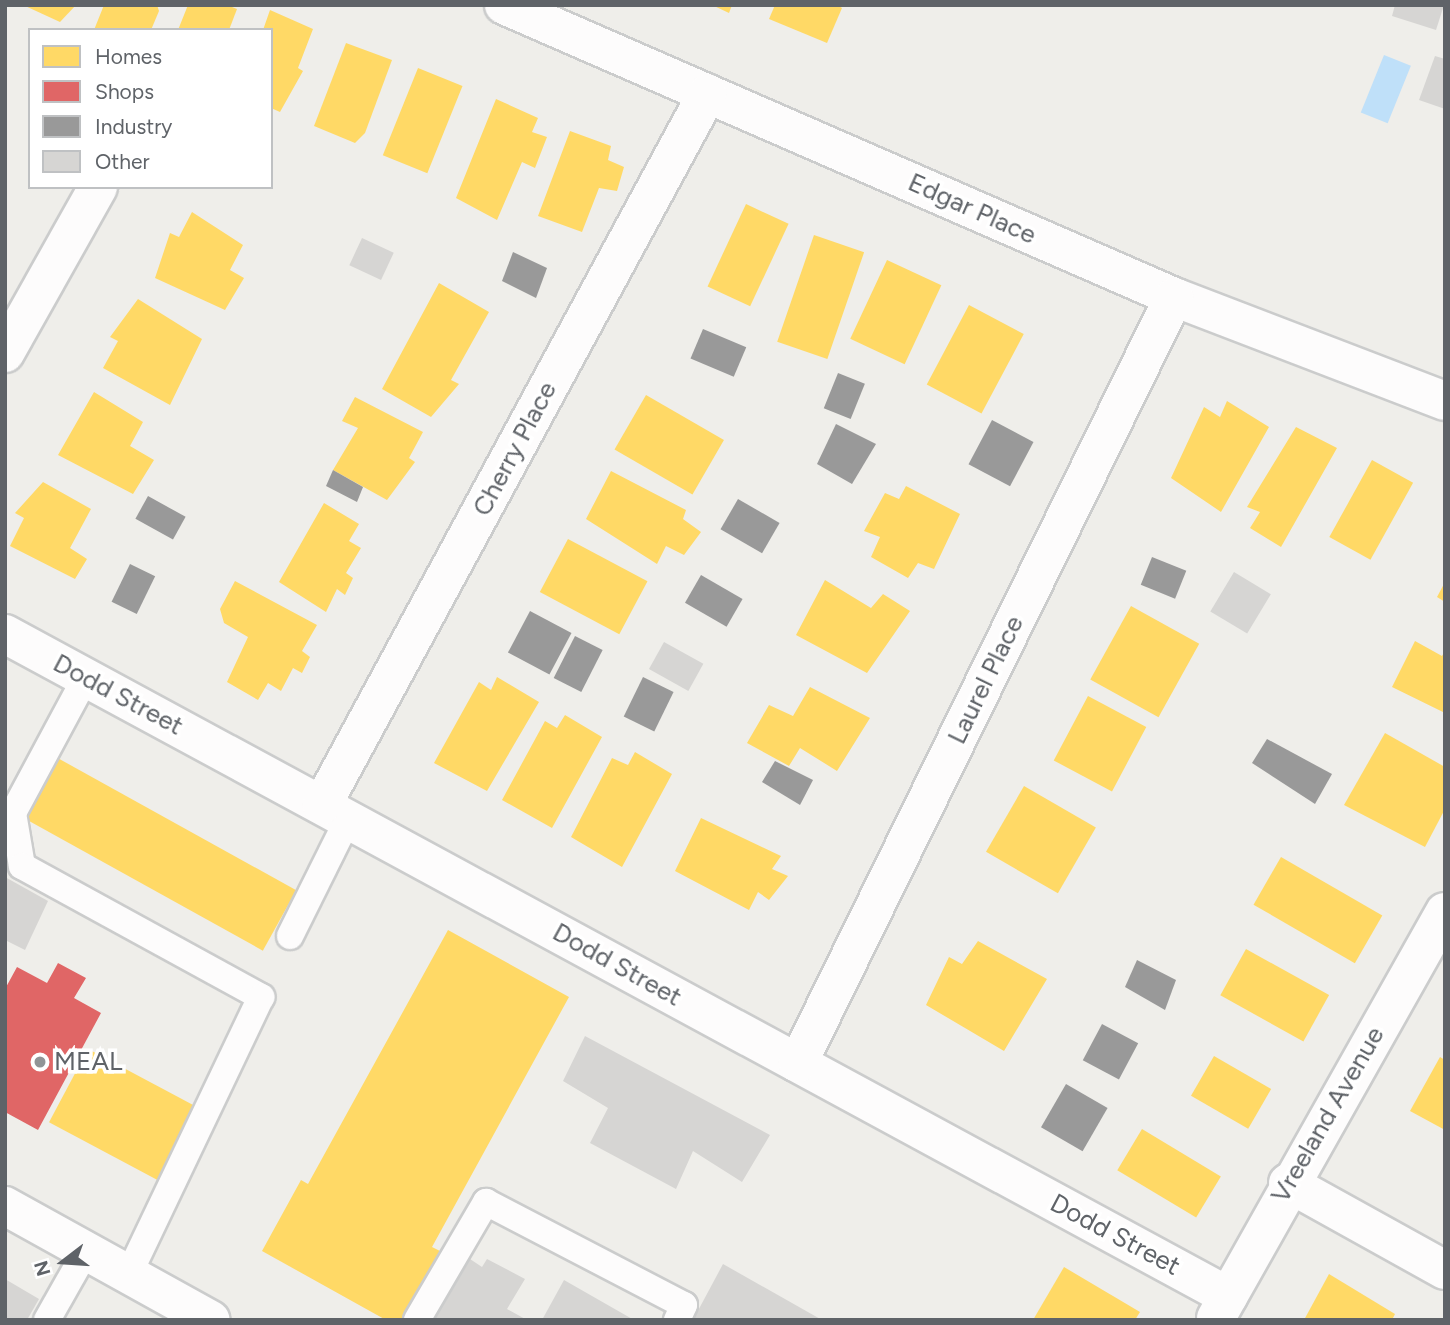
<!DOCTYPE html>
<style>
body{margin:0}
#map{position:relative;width:1450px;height:1325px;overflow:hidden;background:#efeeea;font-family:Figtree,sans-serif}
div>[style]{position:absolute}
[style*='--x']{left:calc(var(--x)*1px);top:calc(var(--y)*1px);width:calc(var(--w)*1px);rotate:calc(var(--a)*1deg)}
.water>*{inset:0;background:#bfe0f9;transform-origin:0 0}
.homes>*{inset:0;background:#ffd966;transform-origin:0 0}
.shops>*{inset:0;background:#e06666}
.industry>*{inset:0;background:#999;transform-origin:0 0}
.building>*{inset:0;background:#d6d5d3;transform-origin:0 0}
.roads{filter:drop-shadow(2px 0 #cbcccc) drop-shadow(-2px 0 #cbcccc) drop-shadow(0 2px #cbcccc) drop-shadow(0 -2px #cbcccc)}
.service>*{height:26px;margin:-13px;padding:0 13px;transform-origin:13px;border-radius:13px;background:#fdfcfc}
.minor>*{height:38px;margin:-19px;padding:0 19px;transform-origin:19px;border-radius:19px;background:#fdfcfc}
.secondary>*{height:38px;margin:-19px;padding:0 19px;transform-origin:19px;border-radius:19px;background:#fdfcfc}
.dots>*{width:19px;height:19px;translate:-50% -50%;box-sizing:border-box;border:4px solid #fff;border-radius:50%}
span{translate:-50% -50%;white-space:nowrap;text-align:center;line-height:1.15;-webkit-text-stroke:7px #fff;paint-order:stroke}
.street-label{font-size:26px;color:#5f6368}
.poi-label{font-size:26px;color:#5f6368}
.left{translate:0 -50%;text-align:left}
.frame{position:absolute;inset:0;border:7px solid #5f6368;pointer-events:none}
.legend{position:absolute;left:28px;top:28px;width:245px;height:161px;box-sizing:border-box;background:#fff;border:2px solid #bfc1c3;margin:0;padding:9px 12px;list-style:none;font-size:21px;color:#5f6368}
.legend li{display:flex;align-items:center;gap:14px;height:35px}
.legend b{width:35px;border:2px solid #bfc1c3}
.north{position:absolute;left:28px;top:1227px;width:70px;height:70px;-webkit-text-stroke:5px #fff;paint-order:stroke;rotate:253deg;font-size:19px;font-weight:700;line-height:28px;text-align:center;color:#5f6368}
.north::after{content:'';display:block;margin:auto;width:24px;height:32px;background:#5f6368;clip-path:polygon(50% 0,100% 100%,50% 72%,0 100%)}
</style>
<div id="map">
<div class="water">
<div style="left:1384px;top:55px;width:29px;height:62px;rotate:22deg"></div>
</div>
<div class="homes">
<div style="clip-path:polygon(23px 5px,76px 5px,60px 22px)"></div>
<div style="clip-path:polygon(104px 5px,157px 5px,159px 11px,151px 30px,94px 30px)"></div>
<div style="clip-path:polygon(188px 5px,227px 5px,237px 9px,229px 30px,178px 30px)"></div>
<div style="clip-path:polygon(712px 5px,732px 5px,729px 13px)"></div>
<div style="clip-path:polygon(775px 5px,837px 5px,842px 8px,827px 43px,769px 19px)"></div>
<div style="clip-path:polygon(270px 10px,313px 29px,298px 68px,303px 71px,280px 112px,271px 108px,271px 30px,263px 30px)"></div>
<div style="clip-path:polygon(346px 43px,392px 60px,365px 133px,355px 143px,314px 126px)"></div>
<div style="left:418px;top:68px;width:48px;height:94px;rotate:22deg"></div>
<div style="clip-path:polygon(496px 99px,538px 118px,532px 132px,547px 137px,535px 168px,522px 162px,497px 220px,456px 198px)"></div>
<div style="clip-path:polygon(570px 131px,611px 146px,608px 160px,624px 167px,617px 191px,599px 188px,582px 232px,538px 216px)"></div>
<div style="left:746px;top:204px;width:47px;height:91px;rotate:25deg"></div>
<div style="clip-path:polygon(192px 212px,243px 245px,230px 270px,244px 278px,225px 310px,155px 278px,170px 233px,179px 237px)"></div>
<div style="left:814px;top:235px;width:53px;height:113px;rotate:19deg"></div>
<div style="left:887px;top:260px;width:60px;height:87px;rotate:25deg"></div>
<div style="clip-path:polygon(439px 283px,489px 312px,451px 380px,459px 384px,431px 417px,382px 389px)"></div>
<div style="clip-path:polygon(138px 299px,202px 339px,170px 405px,103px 368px,118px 341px,110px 337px)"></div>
<div style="left:969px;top:305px;width:62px;height:90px;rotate:28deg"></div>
<div style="clip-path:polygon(94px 392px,143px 422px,130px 446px,154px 460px,133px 494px,58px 455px)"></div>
<div style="left:646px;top:395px;width:90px;height:63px;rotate:30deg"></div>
<div style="clip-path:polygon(355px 397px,423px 432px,409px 458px,415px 462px,387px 500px,333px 470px,358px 428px,342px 421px)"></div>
<div style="clip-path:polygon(1227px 401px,1269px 427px,1221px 512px,1171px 478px,1204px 407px,1220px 417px)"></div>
<div style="clip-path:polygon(1296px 427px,1337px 448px,1281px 547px,1250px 528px,1260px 512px,1247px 507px)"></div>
<div style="left:1372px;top:460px;width:47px;height:88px;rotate:29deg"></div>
<div style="clip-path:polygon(611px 471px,686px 510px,683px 519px,701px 532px,684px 555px,666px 546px,657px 564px,586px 519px)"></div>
<div style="clip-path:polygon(43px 482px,91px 509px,70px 548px,87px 559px,75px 579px,10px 546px,24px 518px,15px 513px)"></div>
<div style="clip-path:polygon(906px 486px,960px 514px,934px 569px,918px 563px,908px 578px,871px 557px,880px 537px,864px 531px,885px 493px,899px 499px)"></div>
<div style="clip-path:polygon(324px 503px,359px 524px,349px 541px,361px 548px,346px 573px,353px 578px,345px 595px,337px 589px,326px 612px,279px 582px)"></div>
<div style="left:568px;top:539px;width:90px;height:60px;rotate:28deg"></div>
<div style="clip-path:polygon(825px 580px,871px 608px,883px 594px,910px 611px,867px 673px,796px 635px)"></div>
<div style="clip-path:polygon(235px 581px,317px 625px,302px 651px,310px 657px,302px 673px,293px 668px,281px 691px,268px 683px,258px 700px,227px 682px,248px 637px,224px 623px,220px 609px)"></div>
<div style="clip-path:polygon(1445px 582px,1445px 602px,1437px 597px)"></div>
<div style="left:1131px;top:606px;width:78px;height:84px;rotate:29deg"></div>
<div style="clip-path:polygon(1415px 641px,1442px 656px,1445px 651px,1445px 713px,1392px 687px)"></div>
<div style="clip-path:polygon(497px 677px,539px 702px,487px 791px,434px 763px,479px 682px,491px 690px)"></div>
<div style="clip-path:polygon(810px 687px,870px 718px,837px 771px,800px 748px,789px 766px,747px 743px,769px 705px,793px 716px)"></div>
<div style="left:1088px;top:696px;width:66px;height:73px;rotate:28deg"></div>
<div style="clip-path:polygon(565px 715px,602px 737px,552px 828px,502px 800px,545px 721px,557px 728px)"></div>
<div style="clip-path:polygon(1385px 733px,1445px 767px,1445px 809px,1425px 847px,1344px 805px)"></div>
<div style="clip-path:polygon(635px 752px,672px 774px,622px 867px,571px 837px,612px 758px,628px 765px)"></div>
<div style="left:54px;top:756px;width:277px;height:69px;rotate:29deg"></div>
<div style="left:1024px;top:786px;width:83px;height:76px;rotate:30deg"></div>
<div style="clip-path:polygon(701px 818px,781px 856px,772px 869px,788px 876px,769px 900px,758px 892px,749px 910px,675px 871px)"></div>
<div style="left:1281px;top:857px;width:117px;height:55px;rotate:30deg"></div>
<div style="clip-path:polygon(448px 930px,569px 997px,432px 1247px,440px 1251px,402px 1320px,386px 1320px,262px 1251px,301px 1180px,308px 1184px)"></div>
<div style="clip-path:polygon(978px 941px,1047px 979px,1004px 1051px,926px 1005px,949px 957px,962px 964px)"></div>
<div style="left:1246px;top:949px;width:95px;height:53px;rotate:29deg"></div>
<div style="left:88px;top:1049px;width:126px;height:83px;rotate:28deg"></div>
<div style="left:1214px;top:1056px;width:66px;height:46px;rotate:30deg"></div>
<div style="clip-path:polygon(1440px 1057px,1445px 1060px,1445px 1130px,1410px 1111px)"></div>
<div style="left:1142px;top:1129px;width:92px;height:48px;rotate:31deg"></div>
<div style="clip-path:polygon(1064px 1267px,1140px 1312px,1135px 1320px,1033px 1320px)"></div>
<div style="clip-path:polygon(1329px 1274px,1395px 1314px,1392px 1320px,1304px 1320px)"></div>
</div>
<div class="shops">
<div style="clip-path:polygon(58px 963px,86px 978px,74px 998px,101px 1013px,38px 1130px,5px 1112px,5px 989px,17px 967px,47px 983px)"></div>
</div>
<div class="industry">
<div style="clip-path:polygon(513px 252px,547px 268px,536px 298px,502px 281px)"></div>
<div style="left:703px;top:329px;width:47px;height:32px;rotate:23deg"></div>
<div style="left:838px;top:373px;width:29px;height:38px;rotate:22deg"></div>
<div style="left:992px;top:420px;width:47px;height:50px;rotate:28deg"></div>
<div style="clip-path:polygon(836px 424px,876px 444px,852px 484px,817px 464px)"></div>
<div style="clip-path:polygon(333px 470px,363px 487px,357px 502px,326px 486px)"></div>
<div style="left:148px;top:496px;width:43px;height:26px;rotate:29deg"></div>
<div style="left:738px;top:499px;width:48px;height:35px;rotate:30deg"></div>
<div style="left:1152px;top:557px;width:37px;height:30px;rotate:22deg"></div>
<div style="left:130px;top:564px;width:28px;height:42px;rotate:26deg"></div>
<div style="left:701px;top:575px;width:48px;height:32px;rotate:30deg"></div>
<div style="left:530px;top:611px;width:47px;height:47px;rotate:28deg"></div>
<div style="left:575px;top:636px;width:31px;height:47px;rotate:27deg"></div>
<div style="left:643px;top:677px;width:34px;height:44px;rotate:26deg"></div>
<div style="clip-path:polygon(1267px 739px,1332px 774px,1315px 804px,1252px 763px)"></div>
<div style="clip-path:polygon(775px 761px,813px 780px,800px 805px,762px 782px)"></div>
<div style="clip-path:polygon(1137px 960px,1176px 980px,1165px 1010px,1125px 987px)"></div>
<div style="left:1102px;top:1024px;width:41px;height:41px;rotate:28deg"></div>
<div style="left:1066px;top:1084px;width:48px;height:50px;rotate:30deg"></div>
</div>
<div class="building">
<div style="clip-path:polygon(1395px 5px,1444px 5px,1436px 30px,1392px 16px)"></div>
<div style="clip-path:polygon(1435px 56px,1445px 59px,1445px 109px,1419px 100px)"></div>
<div style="left:362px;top:238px;width:35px;height:30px;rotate:25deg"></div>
<div style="left:1234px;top:572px;width:43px;height:46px;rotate:31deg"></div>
<div style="left:664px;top:642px;width:45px;height:31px;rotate:29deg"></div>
<div style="clip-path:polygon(5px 877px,48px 901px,25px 950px,5px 940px)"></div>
<div style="clip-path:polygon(585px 1036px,770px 1135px,742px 1182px,693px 1151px,676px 1189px,590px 1143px,608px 1108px,563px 1081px)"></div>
<div style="clip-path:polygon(470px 1259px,482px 1267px,487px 1259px,525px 1279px,507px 1309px,527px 1320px,428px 1320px)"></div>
<div style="clip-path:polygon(723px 1264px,822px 1320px,693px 1320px)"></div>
<div style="clip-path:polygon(5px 1279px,39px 1299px,27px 1320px,5px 1320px)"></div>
<div style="clip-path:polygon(564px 1280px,634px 1320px,542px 1320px)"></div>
</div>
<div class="roads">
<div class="service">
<div style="--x:86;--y:677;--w:154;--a:118.2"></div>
<div style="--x:13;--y:813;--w:54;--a:80.4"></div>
<div style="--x:22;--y:866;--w:273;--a:28.7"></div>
<div style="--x:261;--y:997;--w:307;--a:115.5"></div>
<div style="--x:290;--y:936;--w:131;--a:-63.6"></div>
<div style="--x:47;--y:1320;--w:79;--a:-60.5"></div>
<div style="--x:417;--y:1320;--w:137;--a:-59.7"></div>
<div style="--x:486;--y:1202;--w:223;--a:27.5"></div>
<div style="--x:684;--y:1305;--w:17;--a:115"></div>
</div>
<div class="minor">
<div style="--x:504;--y:5;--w:731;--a:23.55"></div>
<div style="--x:1174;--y:297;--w:290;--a:21"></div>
<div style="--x:5;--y:353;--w:190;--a:-60.7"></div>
<div style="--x:5;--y:634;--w:1391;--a:28.43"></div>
<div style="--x:322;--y:805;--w:809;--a:-61.56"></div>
<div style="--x:798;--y:1063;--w:853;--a:-63.86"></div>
<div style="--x:1288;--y:1183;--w:179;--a:29"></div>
<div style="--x:1216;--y:1318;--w:466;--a:-60.6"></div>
</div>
<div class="secondary">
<div style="--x:5;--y:1206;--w:235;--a:29"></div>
</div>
</div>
<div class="dots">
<div style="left:40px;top:1062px;background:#919496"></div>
</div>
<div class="street-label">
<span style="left:972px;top:209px;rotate:24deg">Edgar Place</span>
<span style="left:515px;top:449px;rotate:-62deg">Cherry Place</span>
<span style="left:986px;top:680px;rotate:-64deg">Laurel Place</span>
<span style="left:118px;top:695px;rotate:28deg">Dodd Street</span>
<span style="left:617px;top:965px;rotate:29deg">Dodd Street</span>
<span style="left:1328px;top:1115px;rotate:-60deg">Vreeland Avenue</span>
<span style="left:1115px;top:1235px;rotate:28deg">Dodd Street</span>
</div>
<div class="poi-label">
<span class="left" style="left:54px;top:1062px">MEAL</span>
</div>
<div class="frame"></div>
<ul class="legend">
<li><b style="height:19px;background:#ffd966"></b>Homes</li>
<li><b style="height:19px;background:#e06666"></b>Shops</li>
<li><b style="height:19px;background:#999"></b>Industry</li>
<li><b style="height:19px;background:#d6d5d3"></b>Other</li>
</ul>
<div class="north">N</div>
</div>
